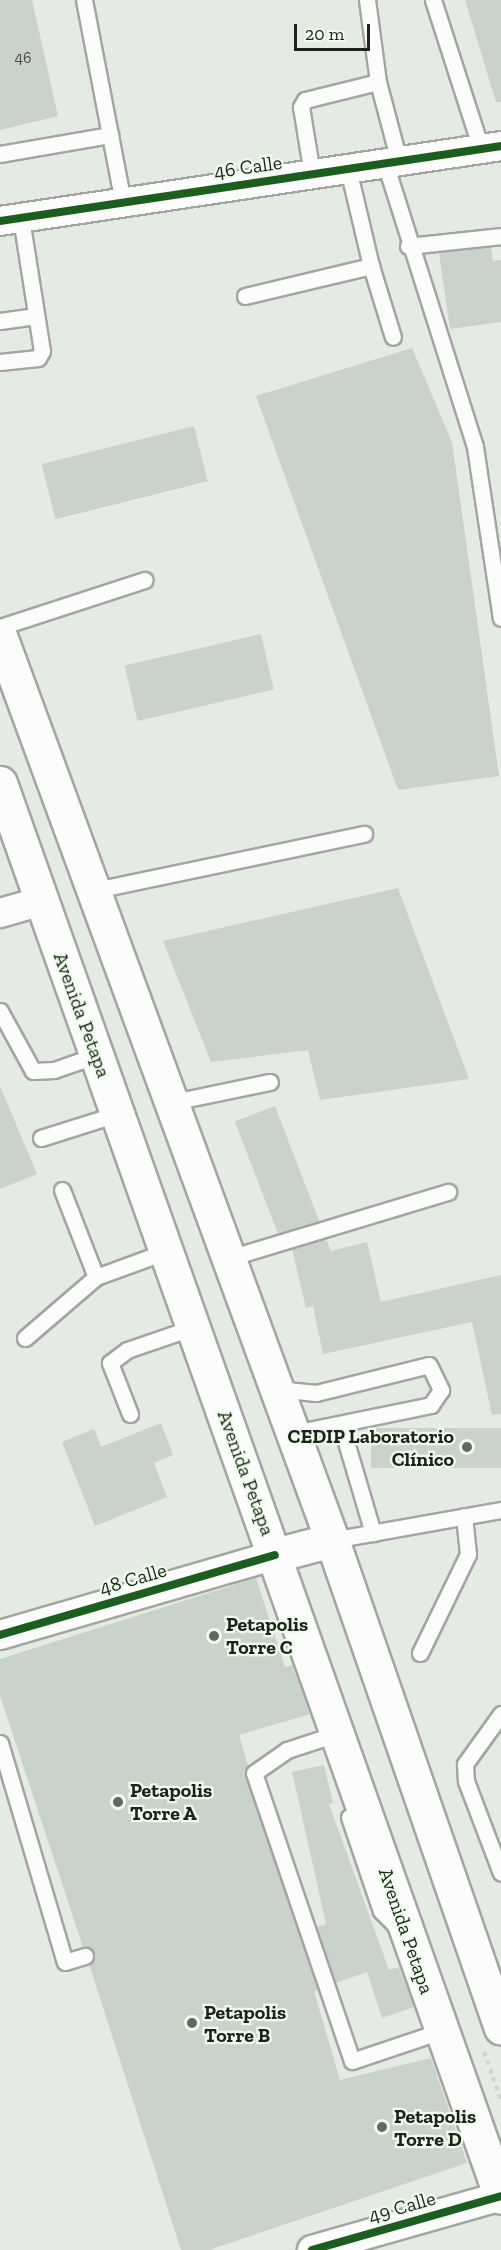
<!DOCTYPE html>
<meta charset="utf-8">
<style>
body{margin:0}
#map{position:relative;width:501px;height:2250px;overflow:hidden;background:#e4ebe2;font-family:"Zilla Slab",serif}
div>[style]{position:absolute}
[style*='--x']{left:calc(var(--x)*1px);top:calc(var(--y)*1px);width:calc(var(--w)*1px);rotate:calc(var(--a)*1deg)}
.building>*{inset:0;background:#cad2cc;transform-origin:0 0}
.path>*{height:4px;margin-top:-2px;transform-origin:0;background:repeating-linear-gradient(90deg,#d1d4d1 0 4.5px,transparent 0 9px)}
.roads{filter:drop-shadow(2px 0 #a1a7a0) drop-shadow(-2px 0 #a1a7a0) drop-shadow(0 2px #a1a7a0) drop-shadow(0 -2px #a1a7a0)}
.service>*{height:15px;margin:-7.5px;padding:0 7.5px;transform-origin:7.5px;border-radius:7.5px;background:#fbfcfb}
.minor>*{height:28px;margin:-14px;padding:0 14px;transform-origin:14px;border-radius:14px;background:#fbfcfb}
.primary>*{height:33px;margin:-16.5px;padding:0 16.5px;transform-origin:16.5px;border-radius:16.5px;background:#fbfcfb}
.cycleway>*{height:8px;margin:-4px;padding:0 4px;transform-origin:4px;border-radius:4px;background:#1b5e20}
.dots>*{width:16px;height:16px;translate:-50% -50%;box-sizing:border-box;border:3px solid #eefdeb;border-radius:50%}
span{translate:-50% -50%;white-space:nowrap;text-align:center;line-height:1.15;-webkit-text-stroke:4.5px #eefdeb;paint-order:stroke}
.number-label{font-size:16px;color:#4a504a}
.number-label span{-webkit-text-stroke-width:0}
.street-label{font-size:20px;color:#1d221c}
.poi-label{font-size:20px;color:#1d221c;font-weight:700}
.right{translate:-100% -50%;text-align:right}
.left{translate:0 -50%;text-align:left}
.scale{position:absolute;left:294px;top:24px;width:76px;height:27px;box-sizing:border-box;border:3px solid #1d221c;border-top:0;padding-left:8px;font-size:18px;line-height:21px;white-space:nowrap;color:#1d221c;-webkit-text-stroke:4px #eefdeb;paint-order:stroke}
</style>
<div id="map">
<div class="building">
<div style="clip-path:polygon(0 0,32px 0,58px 116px,0 130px)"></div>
<div style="clip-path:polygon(465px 0,501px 0,501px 102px,496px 102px)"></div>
<div style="clip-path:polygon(491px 247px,493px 261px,501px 260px,501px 322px,450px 329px,439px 253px)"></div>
<div style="clip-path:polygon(412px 348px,452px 442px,499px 776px,398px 790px,256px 396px)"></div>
<div style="left:194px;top:426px;width:57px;height:157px;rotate:76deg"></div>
<div style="left:261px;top:634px;width:57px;height:140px;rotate:77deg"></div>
<div style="clip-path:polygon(398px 888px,469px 1079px,320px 1100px,308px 1050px,211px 1062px,163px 941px)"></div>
<div style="clip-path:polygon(0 1086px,37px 1174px,0 1189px)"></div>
<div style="left:275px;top:1106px;width:123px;height:43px;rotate:69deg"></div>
<div style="clip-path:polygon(326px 1239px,331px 1251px,367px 1242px,381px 1302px,501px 1275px,501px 1414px,492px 1415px,472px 1322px,323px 1354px,313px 1306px,306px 1308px,292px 1249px)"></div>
<div style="clip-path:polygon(161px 1423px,173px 1455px,154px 1463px,167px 1497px,95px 1526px,62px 1442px,94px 1429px,101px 1447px)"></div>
<div style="left:501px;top:1428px;width:40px;height:130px;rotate:90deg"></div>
<div style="clip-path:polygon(256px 1578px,285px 1667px,292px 1665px,310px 1714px,239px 1735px,248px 1765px,245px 1775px,318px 1990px,314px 1991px,340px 2080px,431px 2058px,467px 2163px,209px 2250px,181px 2250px,89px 1964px,94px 1953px,83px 1947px,0 1696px,0 1659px)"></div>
<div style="clip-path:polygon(324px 1765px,333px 1803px,329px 1804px,389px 1970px,399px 1967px,414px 2007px,382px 2018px,367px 1972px,336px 1983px,317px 1927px,326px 1924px,292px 1772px)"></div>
</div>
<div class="path">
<div style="--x:484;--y:2052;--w:51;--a:70.5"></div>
</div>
<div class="roads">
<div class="service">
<div style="--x:84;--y:0;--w:206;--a:79.1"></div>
<div style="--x:433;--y:0;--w:157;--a:72.1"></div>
<div style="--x:378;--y:82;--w:82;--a:75.1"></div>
<div style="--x:0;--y:154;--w:112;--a:-9.8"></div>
<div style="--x:385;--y:163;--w:298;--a:72.4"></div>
<div style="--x:475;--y:447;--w:173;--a:81.4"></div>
<div style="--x:312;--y:174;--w:68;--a:-99.3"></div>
<div style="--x:301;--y:107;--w:8;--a:-60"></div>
<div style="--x:305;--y:100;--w:75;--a:-13.9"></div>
<div style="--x:378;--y:82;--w:83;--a:-97.6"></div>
<div style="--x:408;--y:246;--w:94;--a:-6.1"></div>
<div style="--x:371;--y:266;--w:74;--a:72.8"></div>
<div style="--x:245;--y:296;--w:130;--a:-13.4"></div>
<div style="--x:371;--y:266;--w:100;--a:-103.3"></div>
<div style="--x:0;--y:321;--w:36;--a:-8"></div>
<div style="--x:0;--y:362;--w:38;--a:-6"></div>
<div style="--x:38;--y:358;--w:8;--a:-60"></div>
<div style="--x:42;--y:351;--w:134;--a:-99"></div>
<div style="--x:0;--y:627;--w:152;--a:-18"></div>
<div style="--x:95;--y:890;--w:275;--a:-11.8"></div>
<div style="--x:0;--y:1011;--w:68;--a:61.2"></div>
<div style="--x:33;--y:1071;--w:21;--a:-3"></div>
<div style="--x:54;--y:1070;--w:46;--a:-19.2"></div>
<div style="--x:173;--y:1102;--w:99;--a:-11.7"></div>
<div style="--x:41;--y:1138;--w:80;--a:-17.5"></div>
<div style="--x:62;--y:1190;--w:93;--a:68.7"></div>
<div style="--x:229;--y:1258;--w:229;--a:-16.8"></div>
<div style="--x:25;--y:1338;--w:94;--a:-40.7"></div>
<div style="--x:96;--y:1277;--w:76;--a:-20.1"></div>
<div style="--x:277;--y:1389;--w:39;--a:6"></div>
<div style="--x:316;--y:1393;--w:116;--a:-13.9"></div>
<div style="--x:429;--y:1365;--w:28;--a:64"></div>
<div style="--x:441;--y:1390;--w:18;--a:124"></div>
<div style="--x:431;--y:1405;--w:144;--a:168.4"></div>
<div style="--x:130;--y:1414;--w:55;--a:-111.4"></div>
<div style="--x:110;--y:1363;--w:21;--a:-37"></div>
<div style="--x:127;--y:1350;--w:71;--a:-18.9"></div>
<div style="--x:341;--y:1425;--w:113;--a:73.5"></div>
<div style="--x:332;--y:1540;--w:172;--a:-10.1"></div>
<div style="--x:420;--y:1653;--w:110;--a:-64.1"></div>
<div style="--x:468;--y:1554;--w:38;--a:-96"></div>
<div style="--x:501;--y:1714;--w:62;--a:125.8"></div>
<div style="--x:465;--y:1764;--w:17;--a:87"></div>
<div style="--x:466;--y:1781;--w:98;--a:69.2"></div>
<div style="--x:336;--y:1734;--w:52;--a:161.9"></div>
<div style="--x:287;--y:1750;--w:40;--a:145.1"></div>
<div style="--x:254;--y:1773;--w:304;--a:71.2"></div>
<div style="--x:352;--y:2061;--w:94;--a:-18.6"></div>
<div style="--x:0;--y:1743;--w:228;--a:73.5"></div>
<div style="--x:65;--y:1962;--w:21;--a:-17"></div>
<div style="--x:349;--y:1817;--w:99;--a:71.2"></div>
<div style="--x:381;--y:1911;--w:23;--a:45"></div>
</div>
<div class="minor">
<div style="--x:0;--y:221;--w:507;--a:-8.51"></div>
<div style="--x:0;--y:913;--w:44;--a:-15.9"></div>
<div style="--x:0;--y:1635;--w:286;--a:-16.2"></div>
<div style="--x:312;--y:2250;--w:197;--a:-15.9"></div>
</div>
<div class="primary">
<div style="--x:0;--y:636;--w:963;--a:69.83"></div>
<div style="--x:332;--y:1540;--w:516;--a:70.9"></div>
<div style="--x:0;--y:783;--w:1500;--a:70.49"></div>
<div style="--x:275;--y:1555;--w:59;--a:-14.7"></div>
</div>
</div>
<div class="cycleway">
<div style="--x:0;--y:221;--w:507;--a:-8.51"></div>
<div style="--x:0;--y:1635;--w:286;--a:-16.2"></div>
<div style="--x:312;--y:2250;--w:197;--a:-15.9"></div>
</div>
<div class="dots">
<div style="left:467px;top:1447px;background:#636861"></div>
<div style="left:214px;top:1636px;background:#636861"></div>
<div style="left:118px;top:1802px;background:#636861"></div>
<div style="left:192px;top:2023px;background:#636861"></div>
<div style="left:382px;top:2127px;background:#636861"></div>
</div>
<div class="number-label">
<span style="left:23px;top:58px">46</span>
</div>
<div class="street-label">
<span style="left:248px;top:167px;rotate:-8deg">46 Calle</span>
<span style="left:82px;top:1015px;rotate:70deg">Avenida Petapa</span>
<span style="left:246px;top:1473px;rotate:70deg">Avenida Petapa</span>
<span style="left:133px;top:1579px;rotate:-16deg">48 Calle</span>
<span style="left:406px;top:1931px;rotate:71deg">Avenida Petapa</span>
<span style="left:402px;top:2207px;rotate:-16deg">49 Calle</span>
</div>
<div class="poi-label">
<span class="right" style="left:454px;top:1448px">CEDIP Laboratorio<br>Clínico</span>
<span class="left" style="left:226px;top:1636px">Petapolis<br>Torre C</span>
<span class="left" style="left:130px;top:1802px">Petapolis<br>Torre A</span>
<span class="left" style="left:204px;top:2024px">Petapolis<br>Torre B</span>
<span class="left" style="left:394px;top:2128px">Petapolis<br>Torre D</span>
</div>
<div class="scale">20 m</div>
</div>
